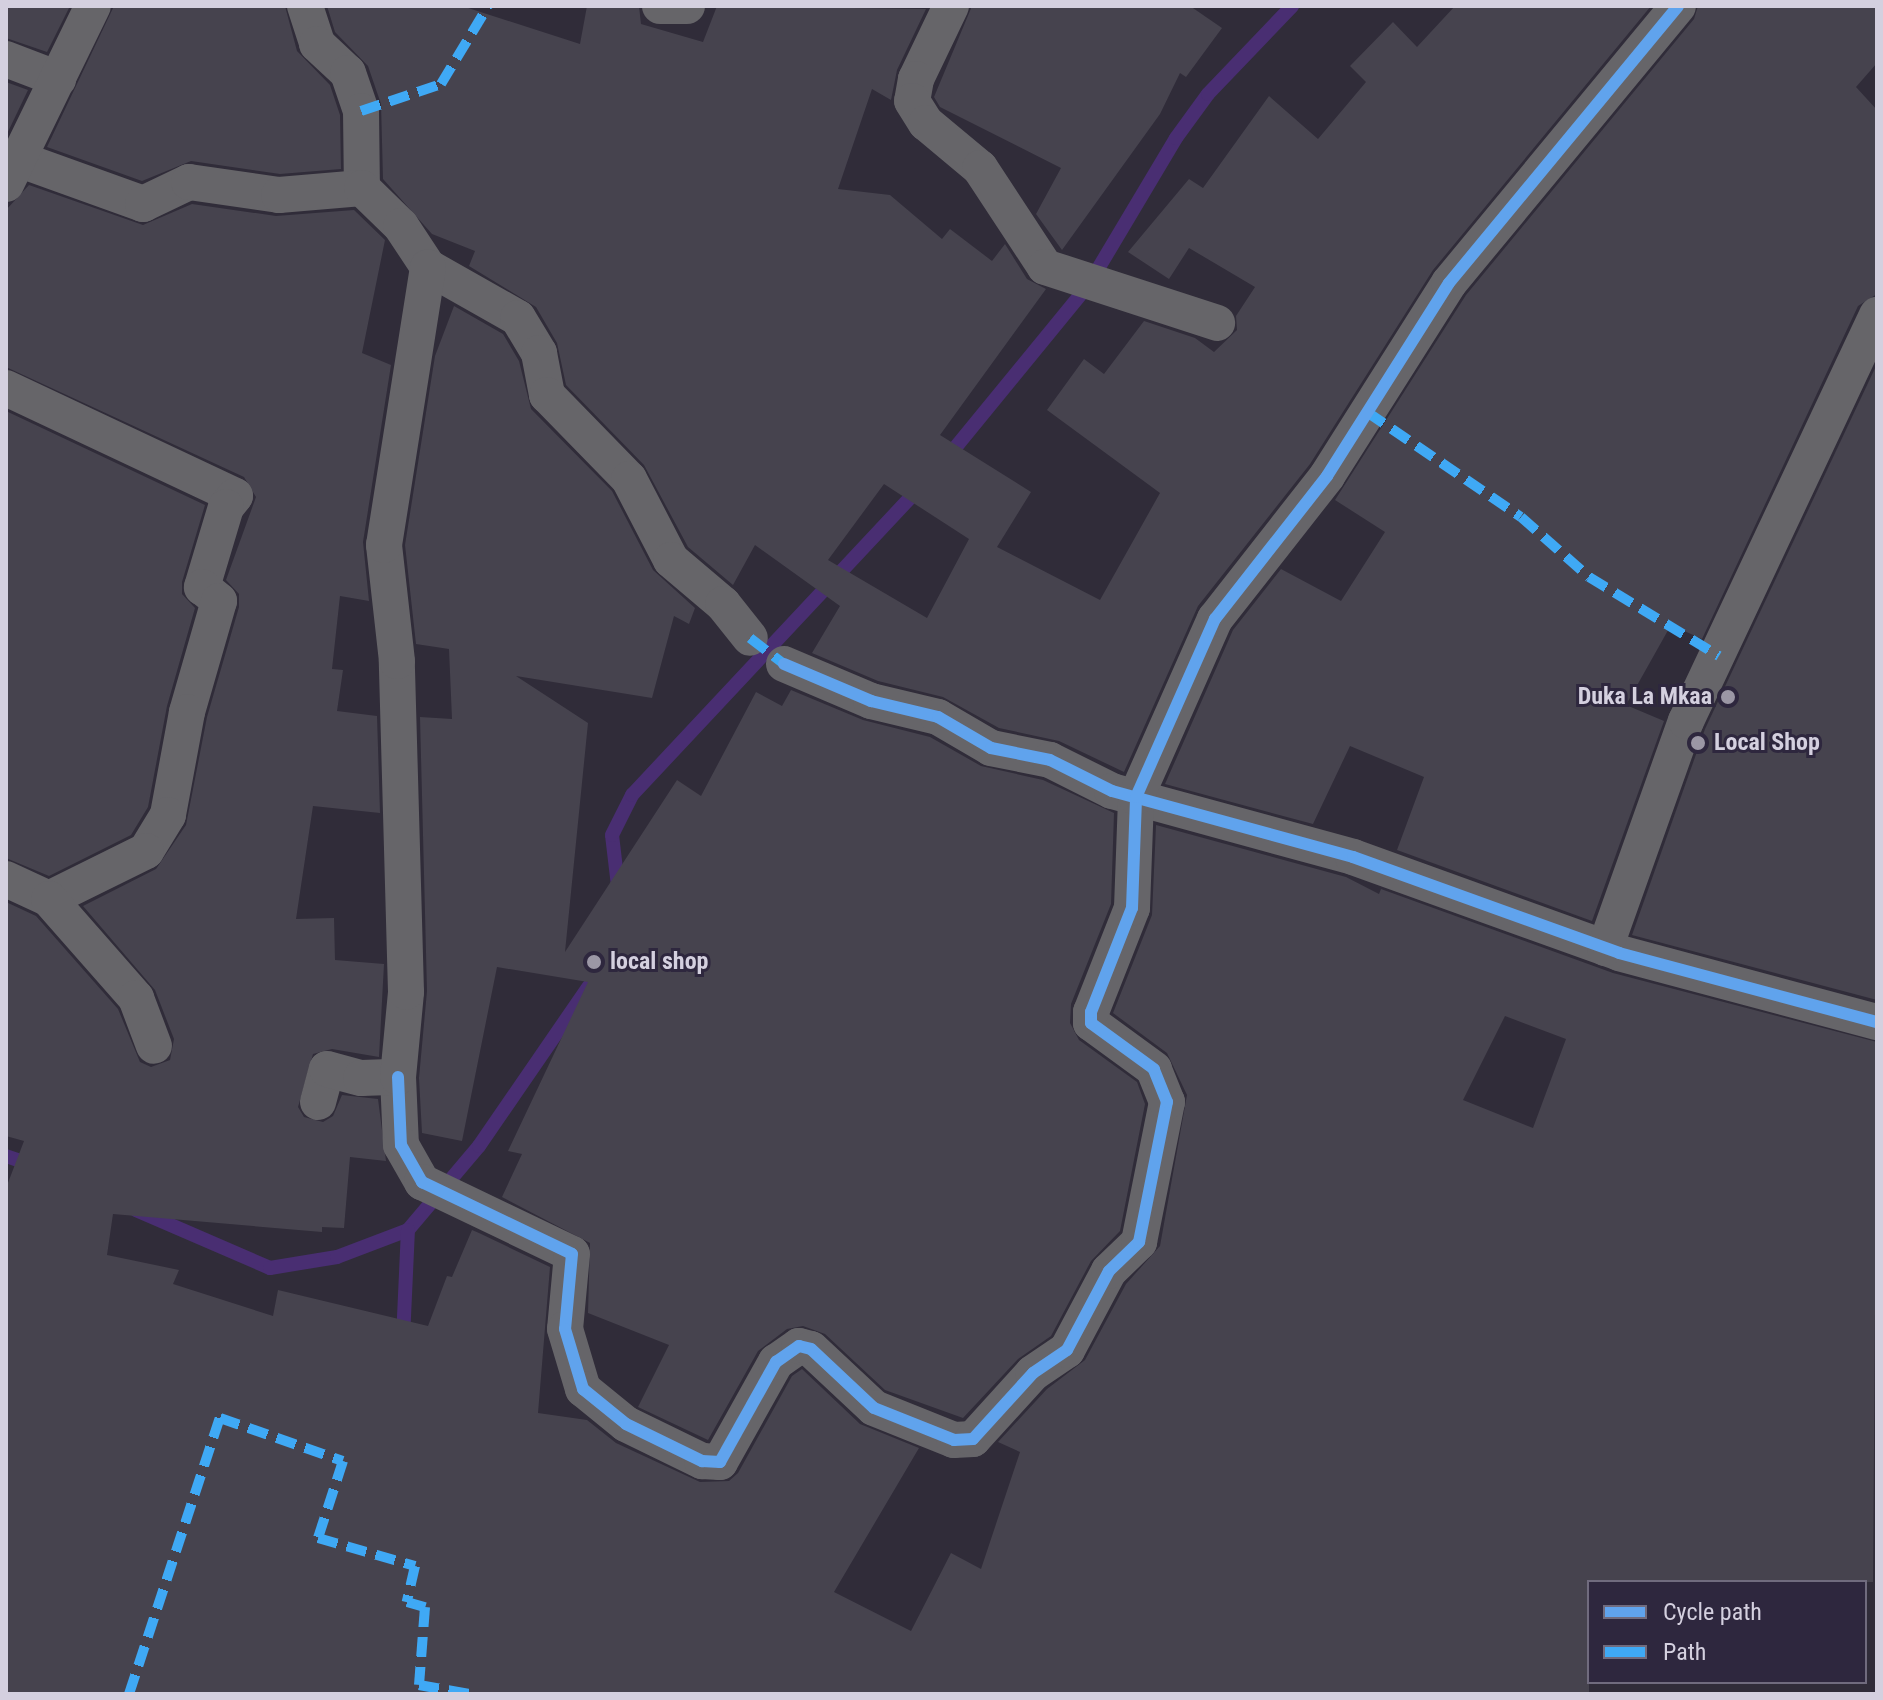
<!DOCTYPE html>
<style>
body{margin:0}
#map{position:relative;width:1883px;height:1700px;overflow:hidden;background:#302c39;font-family:"Roboto Condensed",sans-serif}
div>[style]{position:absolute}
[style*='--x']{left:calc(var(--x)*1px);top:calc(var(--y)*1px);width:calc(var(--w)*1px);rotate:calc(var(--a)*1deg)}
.stream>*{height:14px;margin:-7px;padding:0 7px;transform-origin:7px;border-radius:7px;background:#492e72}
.building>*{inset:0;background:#46434e}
.street>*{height:36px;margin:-18px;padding:0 18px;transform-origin:18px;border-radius:18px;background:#666569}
.quiet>*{height:10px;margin-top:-5px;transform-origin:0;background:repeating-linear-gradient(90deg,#3fa9f5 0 20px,transparent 0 30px)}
.cycleway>*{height:12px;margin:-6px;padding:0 6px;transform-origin:6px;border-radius:6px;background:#60a3ed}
.dots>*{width:22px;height:22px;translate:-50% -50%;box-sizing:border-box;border:4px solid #2e273e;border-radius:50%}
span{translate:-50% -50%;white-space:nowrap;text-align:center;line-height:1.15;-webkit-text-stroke:6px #2e273e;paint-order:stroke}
.poi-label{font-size:24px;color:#d4d0df;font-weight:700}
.right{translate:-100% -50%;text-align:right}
.left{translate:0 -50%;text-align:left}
.frame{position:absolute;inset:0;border:8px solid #d4d0df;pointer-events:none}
.legend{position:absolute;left:1587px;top:1580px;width:280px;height:104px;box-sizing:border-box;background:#2e273e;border:2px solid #706b7e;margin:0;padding:10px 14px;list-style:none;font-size:24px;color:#d4d0df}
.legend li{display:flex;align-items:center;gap:16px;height:40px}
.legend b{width:40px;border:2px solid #706b7e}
</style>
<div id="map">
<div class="stream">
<div style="--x:946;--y:459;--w:226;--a:-50.7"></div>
<div style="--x:1089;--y:284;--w:170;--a:-59.2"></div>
<div style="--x:1176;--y:138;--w:54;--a:-54"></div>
<div style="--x:1208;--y:94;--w:122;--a:-46.3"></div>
<div style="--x:618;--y:886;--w:51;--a:-96.7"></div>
<div style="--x:612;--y:835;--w:45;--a:-63.4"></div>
<div style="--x:632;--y:795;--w:423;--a:-46.9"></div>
<div style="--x:6;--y:1156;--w:28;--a:19"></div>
<div style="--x:136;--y:1210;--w:146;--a:23.4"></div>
<div style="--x:270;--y:1268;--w:68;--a:-9.3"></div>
<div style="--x:337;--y:1257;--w:76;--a:-20.8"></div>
<div style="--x:408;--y:1230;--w:110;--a:-49.8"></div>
<div style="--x:479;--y:1146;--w:194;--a:-55.5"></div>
<div style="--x:403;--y:1339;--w:109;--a:-87.4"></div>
</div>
<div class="building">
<div style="clip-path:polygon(6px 6px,70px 6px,47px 52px,6px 38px)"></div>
<div style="clip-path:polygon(114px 6px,285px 6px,297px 51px,330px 85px,340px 115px,341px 169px,280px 174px,191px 161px,142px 181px,47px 147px)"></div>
<div style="clip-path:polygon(evenodd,327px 6px,462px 6px,580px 44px,587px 6px,639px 6px,641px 24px,703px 42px,717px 6px,926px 9px,897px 70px,891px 100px,872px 89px,838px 189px,890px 195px,942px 239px,950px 229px,992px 261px,1005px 244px,1027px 279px,1046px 289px,940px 435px,1031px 492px,997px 547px,1100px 600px,1160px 493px,1047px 410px,1084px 359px,1104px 374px,1144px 321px,1195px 338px,1214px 352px,1237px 330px,1236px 316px,1255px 287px,1189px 248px,1169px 279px,1128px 252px,1189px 179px,1203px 188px,1269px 96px,1318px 139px,1366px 82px,1350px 66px,1393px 22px,1417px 47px,1455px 6px,1651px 6px,1433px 270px,1310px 464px,1198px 606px,1124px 772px,1059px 741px,999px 728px,943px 697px,878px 681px,812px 653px,840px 606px,755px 545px,733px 585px,688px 547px,644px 465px,566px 385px,557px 343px,536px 307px,469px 266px,475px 251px,432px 234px,383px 179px,381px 104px,368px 66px,335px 32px,327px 6px,884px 484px,969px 539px,927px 618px,828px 560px,884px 484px)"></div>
<div style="clip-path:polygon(972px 6px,1190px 6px,1222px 28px,1186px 77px,1180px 73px,1160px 114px,1062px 250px,1036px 214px,1061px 168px,940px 107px,934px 97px)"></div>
<div style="clip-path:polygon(1698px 6px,1877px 6px,1877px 63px,1856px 87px,1877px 110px,1877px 294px,1858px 306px,1702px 639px,1671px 625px,1626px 705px,1664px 721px,1592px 921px,1397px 850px,1424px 777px,1350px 746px,1313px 824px,1165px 784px,1233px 630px,1281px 569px,1341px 601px,1385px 532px,1335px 500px,1466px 295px,1694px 19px)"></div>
<div style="clip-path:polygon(6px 82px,28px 90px,6px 136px)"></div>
<div style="clip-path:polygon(evenodd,29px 185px,143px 225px,192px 204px,276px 216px,354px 210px,385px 240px,362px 353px,391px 365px,363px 542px,369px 601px,340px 596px,332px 669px,343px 670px,337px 711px,377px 716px,380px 813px,313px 806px,296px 919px,334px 918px,335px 960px,384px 964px,379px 1057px,332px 1049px,313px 1054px,298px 1107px,304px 1117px,323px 1122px,333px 1116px,342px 1095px,378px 1099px,386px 1161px,350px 1157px,344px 1228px,322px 1227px,322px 1232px,113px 1214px,107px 1255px,179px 1270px,173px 1284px,273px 1316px,278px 1290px,428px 1326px,447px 1276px,452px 1277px,472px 1230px,479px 1233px,550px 1267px,538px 1413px,587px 1420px,616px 1443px,700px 1482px,729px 1481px,738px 1473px,792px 1376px,802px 1369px,860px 1424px,919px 1448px,834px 1592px,911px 1631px,951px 1553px,981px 1569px,1020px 1452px,998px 1442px,1047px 1389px,1085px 1360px,1126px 1284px,1160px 1246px,1187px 1095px,1167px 1053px,1113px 1013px,1152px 915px,1156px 825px,1346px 877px,1379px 894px,1381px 889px,1613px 973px,1877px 1042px,1873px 1582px,1589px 1582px,1589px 1694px,6px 1694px,6px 1188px,24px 1141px,6px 1136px,6px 902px,36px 916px,118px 1009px,140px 1062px,151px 1067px,170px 1060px,174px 1039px,155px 990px,83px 906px,156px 869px,186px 825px,207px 717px,239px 607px,239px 594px,226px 580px,256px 497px,244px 477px,6px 367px,6px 210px,29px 185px,1505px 1016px,1566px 1039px,1533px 1128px,1463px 1100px,1505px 1016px)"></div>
<div style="clip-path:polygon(454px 306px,503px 334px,519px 361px,531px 409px,612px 491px,653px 570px,695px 608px,689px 624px,674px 616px,652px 698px,516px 676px,588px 723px,565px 952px,677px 780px,701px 796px,756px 692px,782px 706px,791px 690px,863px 720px,930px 737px,981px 766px,1043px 780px,1114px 813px,1111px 904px,1071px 1004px,1070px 1023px,1079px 1040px,1137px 1082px,1145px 1104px,1120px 1231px,1091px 1261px,1051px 1336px,1018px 1359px,963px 1418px,885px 1390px,825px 1334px,803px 1326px,787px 1329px,758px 1351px,708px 1440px,638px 1407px,669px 1345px,588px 1313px,590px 1243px,502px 1197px,522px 1154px,508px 1151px,588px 982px,497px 967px,462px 1141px,422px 1133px,419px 1078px,427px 991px,420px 717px,452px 719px,449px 649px,416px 644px,405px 545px,435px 356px)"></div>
<div style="clip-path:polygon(1877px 364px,1877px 1000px,1632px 935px,1705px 729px)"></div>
<div style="clip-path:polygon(6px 411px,205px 505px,182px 582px,182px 594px,195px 608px,167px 706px,148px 807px,131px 835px,49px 876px,6px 858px)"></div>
</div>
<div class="street">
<div style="--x:305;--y:6;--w:40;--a:72"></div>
<div style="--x:317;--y:44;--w:42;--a:43.1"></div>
<div style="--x:348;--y:73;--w:40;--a:71.1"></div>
<div style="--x:361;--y:111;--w:77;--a:89.3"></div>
<div style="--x:660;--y:6;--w:27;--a:0"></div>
<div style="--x:951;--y:6;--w:81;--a:115.6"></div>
<div style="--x:916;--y:79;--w:22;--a:100"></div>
<div style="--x:912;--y:101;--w:26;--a:58"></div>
<div style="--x:926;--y:123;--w:70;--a:39.8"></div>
<div style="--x:980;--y:168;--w:118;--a:56.7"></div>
<div style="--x:1045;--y:267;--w:181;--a:18"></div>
<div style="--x:6;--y:59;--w:56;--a:21"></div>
<div style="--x:21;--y:160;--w:130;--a:19.8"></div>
<div style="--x:143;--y:204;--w:51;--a:-25.6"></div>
<div style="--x:189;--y:182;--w:91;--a:8.2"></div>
<div style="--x:279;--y:195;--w:83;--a:-4.8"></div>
<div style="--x:362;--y:188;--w:54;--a:44.3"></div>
<div style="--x:401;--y:226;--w:49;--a:56.6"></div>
<div style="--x:428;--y:267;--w:103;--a:29.5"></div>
<div style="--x:518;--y:318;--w:41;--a:59"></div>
<div style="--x:539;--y:353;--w:43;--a:79.2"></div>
<div style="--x:547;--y:395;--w:117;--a:45.7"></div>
<div style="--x:629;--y:479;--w:91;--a:62.6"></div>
<div style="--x:671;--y:560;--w:68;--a:40.2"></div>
<div style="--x:723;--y:604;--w:43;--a:51.5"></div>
<div style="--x:6;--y:184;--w:198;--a:-64"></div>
<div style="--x:6;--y:388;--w:253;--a:25.2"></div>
<div style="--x:235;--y:496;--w:14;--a:129"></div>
<div style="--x:226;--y:507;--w:84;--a:106.7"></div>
<div style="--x:202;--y:587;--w:22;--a:39"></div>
<div style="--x:219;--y:601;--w:116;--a:106.1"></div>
<div style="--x:187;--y:712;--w:105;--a:100.5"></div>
<div style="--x:168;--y:815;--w:42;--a:121.4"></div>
<div style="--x:146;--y:851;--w:108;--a:153.7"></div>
<div style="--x:784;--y:664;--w:95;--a:23"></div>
<div style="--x:871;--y:701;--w:69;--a:13.4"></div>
<div style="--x:938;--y:717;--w:61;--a:30.3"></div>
<div style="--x:991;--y:748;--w:60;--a:11.5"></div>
<div style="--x:1050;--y:760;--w:69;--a:26.6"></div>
<div style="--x:1112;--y:791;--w:250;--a:15.3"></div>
<div style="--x:1353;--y:857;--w:283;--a:19.8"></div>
<div style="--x:1619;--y:953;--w:267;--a:15"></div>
<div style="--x:6;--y:879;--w:47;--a:24.9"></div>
<div style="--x:49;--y:899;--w:132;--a:48.7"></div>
<div style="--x:136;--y:998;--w:51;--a:69.4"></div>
<div style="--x:1605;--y:948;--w:241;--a:-70.4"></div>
<div style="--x:1686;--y:721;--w:449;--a:-64.8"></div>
<div style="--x:398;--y:1077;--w:68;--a:87.5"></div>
<div style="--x:401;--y:1145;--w:43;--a:60.4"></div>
<div style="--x:422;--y:1182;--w:166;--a:25.6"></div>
<div style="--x:572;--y:1254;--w:75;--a:95.3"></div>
<div style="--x:565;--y:1329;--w:63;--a:73.3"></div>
<div style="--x:583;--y:1389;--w:55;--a:39.1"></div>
<div style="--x:626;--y:1424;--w:85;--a:26"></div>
<div style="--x:702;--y:1461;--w:18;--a:3"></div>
<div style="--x:720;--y:1462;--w:115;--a:-60.8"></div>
<div style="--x:776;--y:1362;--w:28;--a:-35"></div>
<div style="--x:799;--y:1346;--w:12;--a:14"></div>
<div style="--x:811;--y:1349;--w:86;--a:43.1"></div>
<div style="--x:874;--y:1408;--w:86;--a:21.8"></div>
<div style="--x:954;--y:1440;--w:19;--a:-3"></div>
<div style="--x:973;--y:1439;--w:89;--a:-47.7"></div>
<div style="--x:1033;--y:1373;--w:41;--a:-34.1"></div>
<div style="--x:1067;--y:1350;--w:89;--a:-62"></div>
<div style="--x:1109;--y:1271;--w:42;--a:-44"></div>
<div style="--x:1139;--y:1242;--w:143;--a:-78.7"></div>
<div style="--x:1167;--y:1102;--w:35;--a:-112"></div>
<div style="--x:1154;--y:1069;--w:78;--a:-143.9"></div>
<div style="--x:1091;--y:1023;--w:11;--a:-90"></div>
<div style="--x:1091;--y:1012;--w:112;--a:-68.5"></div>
<div style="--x:1132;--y:908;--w:111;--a:-87.9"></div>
<div style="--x:1136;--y:797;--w:195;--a:-66.1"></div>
<div style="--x:1215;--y:619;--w:182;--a:-51.9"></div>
<div style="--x:1327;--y:476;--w:228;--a:-57.7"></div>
<div style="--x:1449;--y:283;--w:359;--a:-50.4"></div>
<div style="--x:318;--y:1102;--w:34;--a:-75"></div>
<div style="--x:327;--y:1069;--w:35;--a:15"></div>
<div style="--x:361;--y:1078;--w:37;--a:-2"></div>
<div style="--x:398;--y:1077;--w:85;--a:-84.6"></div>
<div style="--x:406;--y:992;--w:331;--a:-91.6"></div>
<div style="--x:397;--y:661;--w:117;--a:-96.4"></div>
<div style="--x:384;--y:545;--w:281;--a:-81"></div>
</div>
<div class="quiet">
<div style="--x:361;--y:111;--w:84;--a:-18.6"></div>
<div style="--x:441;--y:84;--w:91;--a:-58.9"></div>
<div style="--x:1367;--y:412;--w:186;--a:34.3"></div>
<div style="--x:1521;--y:517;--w:91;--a:41.4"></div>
<div style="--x:1589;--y:577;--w:152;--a:31.3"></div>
<div style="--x:750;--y:638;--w:43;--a:37.4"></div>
<div style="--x:129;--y:1694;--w:291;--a:-71.8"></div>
<div style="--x:220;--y:1418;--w:130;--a:19.3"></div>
<div style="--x:343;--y:1461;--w:81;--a:108"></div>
<div style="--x:318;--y:1538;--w:101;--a:16.1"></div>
<div style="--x:415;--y:1566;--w:37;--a:103"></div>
<div style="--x:407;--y:1602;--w:19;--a:16"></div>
<div style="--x:425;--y:1607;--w:78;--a:94.4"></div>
<div style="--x:419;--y:1685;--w:51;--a:10.2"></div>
</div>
<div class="cycleway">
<div style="--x:784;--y:664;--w:95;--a:23"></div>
<div style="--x:871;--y:701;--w:69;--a:13.4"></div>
<div style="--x:938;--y:717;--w:61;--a:30.3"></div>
<div style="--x:991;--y:748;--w:60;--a:11.5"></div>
<div style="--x:1050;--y:760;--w:69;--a:26.6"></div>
<div style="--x:1112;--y:791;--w:250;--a:15.3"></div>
<div style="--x:1353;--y:857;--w:283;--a:19.8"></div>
<div style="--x:1619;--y:953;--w:267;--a:15"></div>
<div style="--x:398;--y:1077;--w:68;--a:87.5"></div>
<div style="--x:401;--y:1145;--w:43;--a:60.4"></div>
<div style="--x:422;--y:1182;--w:166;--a:25.6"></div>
<div style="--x:572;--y:1254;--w:75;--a:95.3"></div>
<div style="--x:565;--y:1329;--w:63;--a:73.3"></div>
<div style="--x:583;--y:1389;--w:55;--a:39.1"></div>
<div style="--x:626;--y:1424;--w:85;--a:26"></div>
<div style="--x:702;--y:1461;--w:18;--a:3"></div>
<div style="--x:720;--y:1462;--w:115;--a:-60.8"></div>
<div style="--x:776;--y:1362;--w:28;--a:-35"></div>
<div style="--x:799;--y:1346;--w:12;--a:14"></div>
<div style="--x:811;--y:1349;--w:86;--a:43.1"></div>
<div style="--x:874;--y:1408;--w:86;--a:21.8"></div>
<div style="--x:954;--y:1440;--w:19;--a:-3"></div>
<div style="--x:973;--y:1439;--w:89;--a:-47.7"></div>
<div style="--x:1033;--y:1373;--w:41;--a:-34.1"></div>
<div style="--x:1067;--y:1350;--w:89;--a:-62"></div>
<div style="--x:1109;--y:1271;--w:42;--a:-44"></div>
<div style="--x:1139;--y:1242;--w:143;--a:-78.7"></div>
<div style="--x:1167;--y:1102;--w:35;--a:-112"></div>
<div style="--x:1154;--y:1069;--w:78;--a:-143.9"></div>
<div style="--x:1091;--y:1023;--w:11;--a:-90"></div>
<div style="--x:1091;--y:1012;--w:112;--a:-68.5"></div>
<div style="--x:1132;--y:908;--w:111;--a:-87.9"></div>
<div style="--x:1136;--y:797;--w:195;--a:-66.1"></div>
<div style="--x:1215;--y:619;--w:182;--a:-51.9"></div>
<div style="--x:1327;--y:476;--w:228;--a:-57.7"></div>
<div style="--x:1449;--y:283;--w:359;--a:-50.4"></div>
</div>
<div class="dots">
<div style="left:1728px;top:697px;background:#9b97a5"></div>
<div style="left:1698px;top:743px;background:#9b97a5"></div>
<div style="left:594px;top:962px;background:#9b97a5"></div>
</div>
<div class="poi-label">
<span class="right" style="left:1712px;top:697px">Duka La Mkaa</span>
<span class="left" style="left:1714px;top:743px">Local Shop</span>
<span class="left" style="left:610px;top:962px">local shop</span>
</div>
<div class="frame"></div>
<ul class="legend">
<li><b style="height:10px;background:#60a3ed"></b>Cycle path</li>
<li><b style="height:10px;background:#3fa9f5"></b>Path</li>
</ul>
</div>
